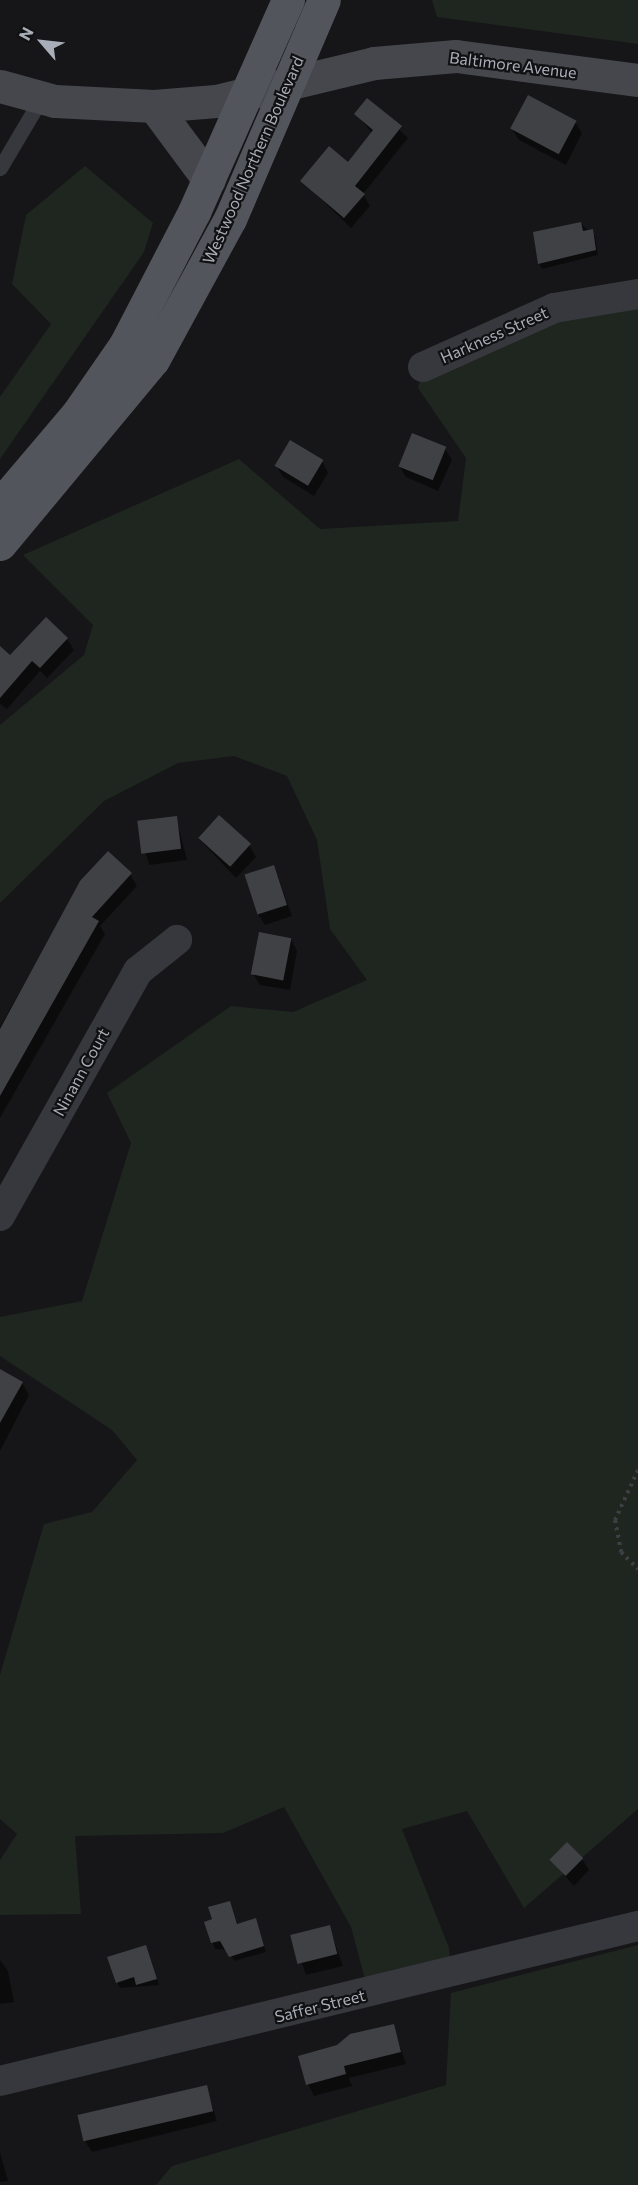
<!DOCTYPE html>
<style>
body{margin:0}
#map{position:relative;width:638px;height:2185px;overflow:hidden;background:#161618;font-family:Commissioner,sans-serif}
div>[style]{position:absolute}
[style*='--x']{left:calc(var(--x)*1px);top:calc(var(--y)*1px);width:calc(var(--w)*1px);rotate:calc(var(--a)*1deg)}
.green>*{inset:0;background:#1e261f}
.shadow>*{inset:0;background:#0007}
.building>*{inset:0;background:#404145;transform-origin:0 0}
.path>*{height:4px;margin-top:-2px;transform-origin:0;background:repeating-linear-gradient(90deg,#3d3f44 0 3px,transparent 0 7.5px)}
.lane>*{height:15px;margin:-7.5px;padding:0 7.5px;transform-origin:7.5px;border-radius:7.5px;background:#37383d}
.street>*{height:30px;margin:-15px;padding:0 15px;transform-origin:15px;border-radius:15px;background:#37383d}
.secondary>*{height:33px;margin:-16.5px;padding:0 16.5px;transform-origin:16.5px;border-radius:16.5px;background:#45474d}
.primary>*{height:33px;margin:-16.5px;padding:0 16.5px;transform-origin:16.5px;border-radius:16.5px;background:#53555c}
span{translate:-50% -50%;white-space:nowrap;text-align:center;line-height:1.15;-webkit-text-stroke:4.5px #111113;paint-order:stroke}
.street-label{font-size:16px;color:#a8adb8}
.north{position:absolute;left:12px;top:12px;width:60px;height:60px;-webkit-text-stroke:4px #111113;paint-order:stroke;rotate:298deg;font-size:16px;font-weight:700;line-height:24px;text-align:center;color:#a8adb8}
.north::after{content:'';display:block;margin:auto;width:21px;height:27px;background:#a8adb8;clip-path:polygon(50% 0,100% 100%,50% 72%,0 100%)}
</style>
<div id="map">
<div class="green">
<div style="clip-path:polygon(432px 0,638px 0,638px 44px,437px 17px)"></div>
<div style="clip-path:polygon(85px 166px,153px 223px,144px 252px,0 459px,0 397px,51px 324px,12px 284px,26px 215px)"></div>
<div style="clip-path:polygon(638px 294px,638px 1809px,524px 1908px,467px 1811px,402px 1829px,449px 1948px,451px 1974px,369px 1994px,351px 1927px,284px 1807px,223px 1833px,75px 1836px,81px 1914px,0 1915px,0 1860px,17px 1834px,0 1819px,0 1675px,44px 1524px,92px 1512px,137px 1460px,112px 1430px,0 1356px,0 1317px,82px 1301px,131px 1143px,107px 1093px,231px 1006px,293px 1012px,367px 980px,330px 929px,317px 840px,287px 776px,234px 756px,178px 763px,104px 801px,0 903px,0 725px,84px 655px,93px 625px,23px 555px,239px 459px,320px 529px,458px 521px,466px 458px,418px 388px,423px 367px)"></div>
<div style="clip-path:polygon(638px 1945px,638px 2185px,156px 2185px,172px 2166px,446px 2085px,451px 1993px)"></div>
</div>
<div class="shadow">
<div style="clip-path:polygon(368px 100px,408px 138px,363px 194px,370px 206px,351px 228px,302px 181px,348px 165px,372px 133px,356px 114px)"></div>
<div style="clip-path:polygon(575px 122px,582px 133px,566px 165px,519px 140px,512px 129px)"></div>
<div style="clip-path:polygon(581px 224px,595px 236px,598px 255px,542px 269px,539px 263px)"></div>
<div style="clip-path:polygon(445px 449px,452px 460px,438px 491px,406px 477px,399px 466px)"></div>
<div style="clip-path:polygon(322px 461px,328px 473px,314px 496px,283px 477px,276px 465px)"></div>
<div style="clip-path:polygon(67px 639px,74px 650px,47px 678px,40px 671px,7px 709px,0 704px,0 652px,10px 657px)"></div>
<div style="clip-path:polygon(176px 817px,187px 860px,149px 865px,138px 823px)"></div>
<div style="clip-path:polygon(199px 839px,249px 845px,256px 857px,236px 878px)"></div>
<div style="clip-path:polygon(274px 866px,292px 916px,265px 925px,258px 914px)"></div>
<div style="clip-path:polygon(130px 874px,137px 886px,100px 926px,105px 934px,0 1118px,0 1027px,81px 882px)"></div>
<div style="clip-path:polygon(291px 939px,297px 951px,290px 990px,260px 985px,253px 974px)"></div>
<div style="clip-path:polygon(0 1371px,22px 1383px,29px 1395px,0 1451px)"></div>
<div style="clip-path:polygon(582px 1859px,589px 1870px,574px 1886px,551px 1860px)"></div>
<div style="clip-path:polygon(230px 1903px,238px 1925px,258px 1926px,266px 1952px,234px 1961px,229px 1950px,215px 1949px,206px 1923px)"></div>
<div style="clip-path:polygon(329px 1926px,343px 1966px,306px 1975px,292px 1936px)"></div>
<div style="clip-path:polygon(148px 1952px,159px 1985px,120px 1988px,117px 1982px)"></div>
<div style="clip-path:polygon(0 1960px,8px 1971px,14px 2002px,0 2004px)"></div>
<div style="clip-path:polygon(393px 2026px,406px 2064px,349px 2078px,352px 2086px,314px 2096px,308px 2084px,337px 2046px)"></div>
<div style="clip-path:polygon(206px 2087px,217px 2121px,92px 2152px,86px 2143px,80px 2118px)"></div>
<div style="clip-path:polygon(0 2152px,8px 2181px,0 2182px)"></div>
</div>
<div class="building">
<div style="left:528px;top:95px;width:55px;height:38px;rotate:28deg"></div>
<div style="clip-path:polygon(367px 98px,402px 126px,355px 186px,365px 194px,344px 218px,300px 181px,329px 146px,348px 162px,373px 130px,354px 114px)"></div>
<div style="clip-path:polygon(581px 222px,583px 231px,593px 229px,596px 250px,538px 264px,533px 232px)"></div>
<div style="left:412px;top:433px;width:37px;height:36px;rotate:22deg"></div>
<div style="left:290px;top:440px;width:39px;height:30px;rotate:31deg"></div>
<div style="clip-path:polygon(46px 617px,68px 638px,40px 668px,32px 661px,0 698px,0 646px,10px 655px)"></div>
<div style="left:219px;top:815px;width:43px;height:31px;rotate:42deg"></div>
<div style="left:177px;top:816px;width:33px;height:40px;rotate:83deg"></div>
<div style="clip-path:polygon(108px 851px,132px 873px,92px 917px,99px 921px,0 1096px,0 1029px,80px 881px)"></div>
<div style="left:274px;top:865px;width:42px;height:31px;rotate:72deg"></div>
<div style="left:259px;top:932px;width:33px;height:43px;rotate:11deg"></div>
<div style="clip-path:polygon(0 1369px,23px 1382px,0 1423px)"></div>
<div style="left:567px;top:1842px;width:23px;height:25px;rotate:45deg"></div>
<div style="clip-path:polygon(230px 1901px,237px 1924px,256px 1918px,264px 1946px,229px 1957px,220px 1941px,211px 1943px,204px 1922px,212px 1919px,208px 1907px)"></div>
<div style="left:330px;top:1925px;width:30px;height:41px;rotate:76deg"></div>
<div style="clip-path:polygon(146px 1945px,157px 1979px,136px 1985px,134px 1977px,116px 1983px,107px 1957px)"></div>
<div style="clip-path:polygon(394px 2024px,401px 2052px,344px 2066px,346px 2074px,306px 2085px,298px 2056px,337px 2045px,350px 2034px)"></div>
<div style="left:207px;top:2085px;width:27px;height:133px;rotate:77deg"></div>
</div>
<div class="path">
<div style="--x:638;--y:1470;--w:55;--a:114.7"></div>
<div style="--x:615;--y:1520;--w:33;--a:79"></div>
<div style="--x:621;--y:1552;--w:24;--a:45"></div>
</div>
<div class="lane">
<div style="--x:0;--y:168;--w:82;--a:-59.4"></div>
</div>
<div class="street">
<div style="--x:423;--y:367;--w:144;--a:-24.2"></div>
<div style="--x:554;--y:308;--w:85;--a:-9.5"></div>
<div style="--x:0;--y:1216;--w:281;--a:-60.6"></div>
<div style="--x:138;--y:971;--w:50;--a:-38.5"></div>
<div style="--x:0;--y:2081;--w:657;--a:-13.66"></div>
</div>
<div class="secondary">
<div style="--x:0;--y:86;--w:57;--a:15.3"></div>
<div style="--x:55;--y:101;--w:99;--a:2.9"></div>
<div style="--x:154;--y:106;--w:62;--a:-4.6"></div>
<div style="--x:216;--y:101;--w:163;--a:-13.5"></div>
<div style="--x:374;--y:63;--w:82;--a:-4.9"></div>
<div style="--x:456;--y:56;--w:184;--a:7.5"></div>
<div style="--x:154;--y:106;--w:92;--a:53.4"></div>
</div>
<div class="primary">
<div style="--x:0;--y:505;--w:121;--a:-49.7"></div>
<div style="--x:78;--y:413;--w:83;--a:-55.3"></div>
<div style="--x:125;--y:345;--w:150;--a:-62.6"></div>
<div style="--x:194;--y:212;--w:232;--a:-66.1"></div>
<div style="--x:0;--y:544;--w:239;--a:-50.3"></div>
<div style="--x:153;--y:360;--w:161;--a:-61.4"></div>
<div style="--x:230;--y:219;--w:238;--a:-66.8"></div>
</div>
<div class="street-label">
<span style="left:513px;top:65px;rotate:7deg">Baltimore Avenue</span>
<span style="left:253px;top:160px;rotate:-66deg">Westwood Northern Boulevard</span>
<span style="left:494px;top:335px;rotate:-24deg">Harkness Street</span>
<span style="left:81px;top:1072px;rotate:-61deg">Ninann Court</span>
<span style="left:320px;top:2006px;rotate:-14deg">Saffer Street</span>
</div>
<div class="north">N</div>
</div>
